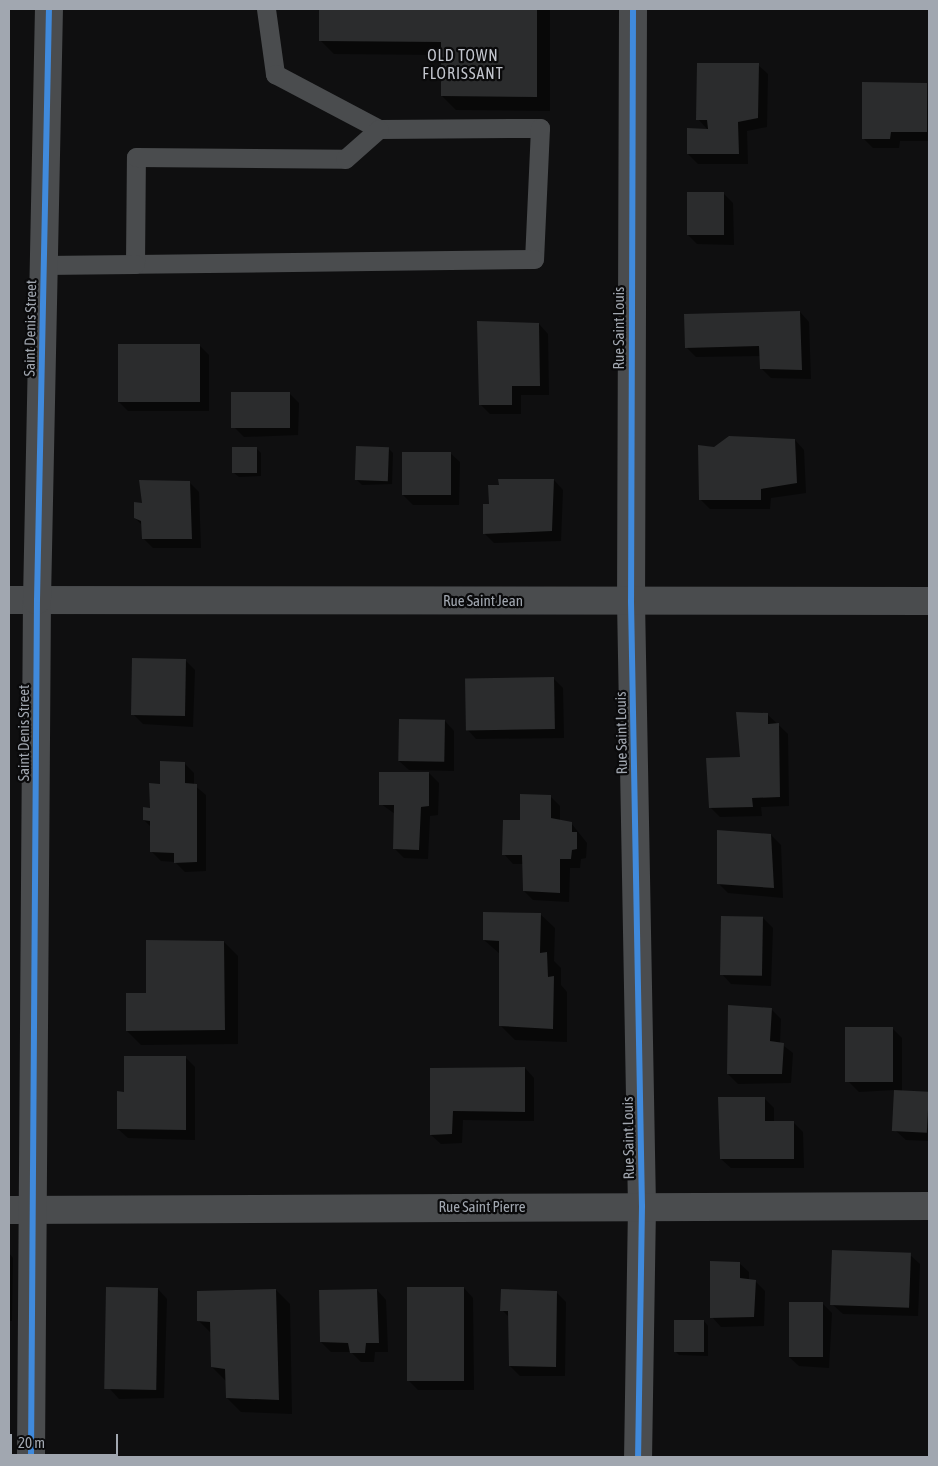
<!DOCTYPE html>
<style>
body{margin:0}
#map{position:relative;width:938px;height:1466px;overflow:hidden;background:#0f0f10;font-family:"Asap Condensed",sans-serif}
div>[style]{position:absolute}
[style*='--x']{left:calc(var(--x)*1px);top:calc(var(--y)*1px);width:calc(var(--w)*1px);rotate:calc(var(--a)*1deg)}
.shadow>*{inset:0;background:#0007}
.building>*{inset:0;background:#2b2c2d;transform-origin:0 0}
.service>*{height:19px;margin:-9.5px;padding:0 9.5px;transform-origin:9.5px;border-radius:9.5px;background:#4a4c4e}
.minor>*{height:28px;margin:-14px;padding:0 14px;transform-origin:14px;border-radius:14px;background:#4a4c4e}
.tertiary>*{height:28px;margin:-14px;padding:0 14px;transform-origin:14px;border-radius:14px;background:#4a4c4e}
.cycleway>*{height:6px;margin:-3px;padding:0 3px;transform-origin:3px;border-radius:3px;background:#408adc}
span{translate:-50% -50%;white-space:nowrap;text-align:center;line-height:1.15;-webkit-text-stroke:4.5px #0a0a0b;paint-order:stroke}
.street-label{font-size:15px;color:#a1a7b0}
.neighbourhood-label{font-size:16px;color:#c2c5cd;letter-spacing:1px}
.frame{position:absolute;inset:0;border:10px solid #a1a7b0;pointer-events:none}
.scale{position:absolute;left:10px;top:1434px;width:108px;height:22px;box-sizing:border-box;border:2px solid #a1a7b0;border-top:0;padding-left:6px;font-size:15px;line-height:18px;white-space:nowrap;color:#a1a7b0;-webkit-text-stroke:4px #0a0a0b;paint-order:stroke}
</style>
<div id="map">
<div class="shadow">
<div style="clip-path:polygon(320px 9px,550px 9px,550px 111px,456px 110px,442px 96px,442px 55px,334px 54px,320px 40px)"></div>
<div style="clip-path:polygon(758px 65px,768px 74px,767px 127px,747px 131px,748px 164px,698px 164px,688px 154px,708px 130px,698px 119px)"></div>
<div style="clip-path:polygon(927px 84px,929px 141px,900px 141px,899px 148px,873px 148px,863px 138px)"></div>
<div style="clip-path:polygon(723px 193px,733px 203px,734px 245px,697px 244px,688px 235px)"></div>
<div style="clip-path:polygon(800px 312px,809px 322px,811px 379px,771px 378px,762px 369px,761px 356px,696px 357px,686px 347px)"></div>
<div style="clip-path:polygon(539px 324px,548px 334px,549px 395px,521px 395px,521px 414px,490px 414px,480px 404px)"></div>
<div style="clip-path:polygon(199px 345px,209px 355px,209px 411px,128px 411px,118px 401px)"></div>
<div style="clip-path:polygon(289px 393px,299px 403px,298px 435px,244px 437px,234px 427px)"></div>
<div style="clip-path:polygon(795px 440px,804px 450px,806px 493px,771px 498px,770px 509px,710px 509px,700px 499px,715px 448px)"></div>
<div style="clip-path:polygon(388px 448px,393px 453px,392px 484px,362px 485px,357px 480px)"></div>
<div style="clip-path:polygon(257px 449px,261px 453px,261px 476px,239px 477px,234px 473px)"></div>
<div style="clip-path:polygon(450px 453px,460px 462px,459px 505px,413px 505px,403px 495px)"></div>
<div style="clip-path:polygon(554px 480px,563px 490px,561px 541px,494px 543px,484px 533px,490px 505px,500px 486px)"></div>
<div style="clip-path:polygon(189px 482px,199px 492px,201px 548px,153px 548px,143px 538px,142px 525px,135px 518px,144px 505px)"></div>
<div style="clip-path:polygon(185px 660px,195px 670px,193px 727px,143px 724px,134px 715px)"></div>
<div style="clip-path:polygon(553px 678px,563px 688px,564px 738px,476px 739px,467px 729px)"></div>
<div style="clip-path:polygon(767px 714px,788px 734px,789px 806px,761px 807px,762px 816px,720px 817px,711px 808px)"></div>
<div style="clip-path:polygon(445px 721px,454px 731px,454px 771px,409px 770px,399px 761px)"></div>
<div style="clip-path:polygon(184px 763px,194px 773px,194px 785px,206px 795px,206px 871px,185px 872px,175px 862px,161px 861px,151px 851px,151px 827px,144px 820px,161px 786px)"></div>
<div style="clip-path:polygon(429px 773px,439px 783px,438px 815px,430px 816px,428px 859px,404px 858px,394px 848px,395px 814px,381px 804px)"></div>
<div style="clip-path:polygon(550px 796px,560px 806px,560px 821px,571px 823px,587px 843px,586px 858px,581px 859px,580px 868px,570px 868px,569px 902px,533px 900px,524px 891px,523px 864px,513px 864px,504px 854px,521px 822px)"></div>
<div style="clip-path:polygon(771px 835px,781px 845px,783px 898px,728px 893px,718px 883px)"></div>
<div style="clip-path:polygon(540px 914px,555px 928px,554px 961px,561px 968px,561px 985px,567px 992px,567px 1042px,515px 1040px,501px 1026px,500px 954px,484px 940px)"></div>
<div style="clip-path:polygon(763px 918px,773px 928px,771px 986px,731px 984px,722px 974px)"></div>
<div style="clip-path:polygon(224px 942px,238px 956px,238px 1044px,141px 1045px,127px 1031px,147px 994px)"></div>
<div style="clip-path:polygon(771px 1009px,781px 1019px,780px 1043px,793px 1053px,791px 1083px,738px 1084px,728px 1074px)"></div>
<div style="clip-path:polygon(893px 1029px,902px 1038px,902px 1092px,929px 1093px,929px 1141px,906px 1140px,896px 1131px,895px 1090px,859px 1092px,849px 1082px)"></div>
<div style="clip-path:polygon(185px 1057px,195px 1067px,195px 1140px,128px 1138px,118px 1129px,125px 1093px)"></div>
<div style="clip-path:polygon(525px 1068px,534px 1078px,534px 1121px,463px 1120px,462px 1143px,441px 1144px,431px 1135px,431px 1069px)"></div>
<div style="clip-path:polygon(764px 1098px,774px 1108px,774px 1122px,793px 1122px,803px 1132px,804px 1168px,731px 1168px,721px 1159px)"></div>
<div style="clip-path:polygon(9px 1253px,13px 1258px,12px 1321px,9px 1321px)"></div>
<div style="clip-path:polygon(910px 1255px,920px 1264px,918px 1316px,843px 1314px,833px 1305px)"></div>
<div style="clip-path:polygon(739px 1263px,749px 1272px,749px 1281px,755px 1281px,765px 1291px,764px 1326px,721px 1327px,712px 1317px)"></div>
<div style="clip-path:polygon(464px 1288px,473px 1298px,474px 1390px,418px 1390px,408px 1380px)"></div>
<div style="clip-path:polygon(158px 1289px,167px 1299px,164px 1398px,119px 1399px,110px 1389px)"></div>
<div style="clip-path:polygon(276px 1290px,290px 1304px,292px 1414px,241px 1412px,227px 1398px,226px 1381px,212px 1367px,211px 1333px,199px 1321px)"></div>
<div style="clip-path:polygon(377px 1290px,386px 1300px,388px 1352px,375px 1352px,374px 1362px,361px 1362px,351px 1352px,331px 1352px,321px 1342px)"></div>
<div style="clip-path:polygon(556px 1292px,566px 1302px,565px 1376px,520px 1376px,510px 1366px,510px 1318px,502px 1310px)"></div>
<div style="clip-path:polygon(822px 1303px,832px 1313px,829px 1368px,799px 1366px,789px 1357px)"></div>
<div style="clip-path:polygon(704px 1321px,708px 1326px,708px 1356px,679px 1355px,675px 1351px)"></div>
</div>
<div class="building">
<div style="clip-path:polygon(319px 9px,537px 9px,537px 97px,441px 96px,441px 42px,319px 41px)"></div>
<div style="clip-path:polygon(697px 63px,759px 63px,758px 118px,738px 122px,739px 154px,687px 154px,687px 128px,708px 129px,707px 120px,696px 120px)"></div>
<div style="clip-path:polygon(862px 82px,927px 83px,927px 132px,891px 132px,890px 139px,862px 139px)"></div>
<div style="left:687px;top:192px;width:37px;height:43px"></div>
<div style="clip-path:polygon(800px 311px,802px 370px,760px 369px,759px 346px,685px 348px,684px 314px)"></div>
<div style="clip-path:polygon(477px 321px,539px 323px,540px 386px,512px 386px,512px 405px,479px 405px)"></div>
<div style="left:200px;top:344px;width:58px;height:82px;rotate:90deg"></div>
<div style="left:231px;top:392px;width:59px;height:36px"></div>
<div style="clip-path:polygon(729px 436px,795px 439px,797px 483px,761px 489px,761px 500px,699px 500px,698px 445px,714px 447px)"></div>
<div style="left:356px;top:446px;width:33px;height:34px;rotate:2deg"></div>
<div style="left:232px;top:447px;width:25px;height:26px"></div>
<div style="left:402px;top:452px;width:49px;height:43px"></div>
<div style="clip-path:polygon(498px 479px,554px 479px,552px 531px,483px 534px,483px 504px,489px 504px,488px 485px,499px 485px)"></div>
<div style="clip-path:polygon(139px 480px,190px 481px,192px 539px,142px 539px,141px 521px,134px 518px,134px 502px,142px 503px)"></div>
<div style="left:132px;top:658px;width:54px;height:57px;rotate:1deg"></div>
<div style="left:554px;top:677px;width:52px;height:89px;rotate:89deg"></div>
<div style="clip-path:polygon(736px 712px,768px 713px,768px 724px,779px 723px,780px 797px,752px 798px,753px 807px,709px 808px,706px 758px,740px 757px)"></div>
<div style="left:399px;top:719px;width:46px;height:42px;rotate:1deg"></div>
<div style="clip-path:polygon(160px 761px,185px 762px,185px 783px,197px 784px,197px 862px,174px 863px,174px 853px,150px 852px,150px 821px,143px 820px,143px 807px,150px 808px,149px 783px,160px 784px)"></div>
<div style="clip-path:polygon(379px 772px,429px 772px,429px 806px,421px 807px,419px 850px,393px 849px,394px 805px,379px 805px)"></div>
<div style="clip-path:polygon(520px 794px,551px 795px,551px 818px,572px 822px,572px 832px,577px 832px,577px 849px,572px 850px,571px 859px,560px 859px,560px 893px,523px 891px,522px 855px,502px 855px,503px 820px,520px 820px)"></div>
<div style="clip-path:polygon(717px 830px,771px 834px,774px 888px,717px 884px)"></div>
<div style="clip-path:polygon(483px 912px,541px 913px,540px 953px,547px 952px,548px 977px,554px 976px,553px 1029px,499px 1026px,499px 941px,483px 940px)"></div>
<div style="left:721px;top:916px;width:42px;height:59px;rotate:1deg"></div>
<div style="clip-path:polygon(146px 940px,224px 941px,225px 1030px,126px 1031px,126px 993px,146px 993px)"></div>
<div style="clip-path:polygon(728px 1005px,772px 1008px,770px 1041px,784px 1043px,782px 1074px,727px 1074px)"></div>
<div style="left:845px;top:1027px;width:48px;height:55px"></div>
<div style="clip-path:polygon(124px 1056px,186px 1056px,186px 1130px,117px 1129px,117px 1091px,124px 1092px)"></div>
<div style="clip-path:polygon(525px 1067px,525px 1112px,453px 1111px,452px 1134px,430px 1135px,430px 1068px)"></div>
<div style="left:894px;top:1090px;width:35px;height:41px;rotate:3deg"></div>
<div style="clip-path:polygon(718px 1097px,765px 1097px,765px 1121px,794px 1121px,794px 1159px,720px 1159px)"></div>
<div style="left:832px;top:1250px;width:79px;height:55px;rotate:2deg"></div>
<div style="clip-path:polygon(710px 1261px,740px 1262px,740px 1278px,756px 1280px,754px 1317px,710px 1318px)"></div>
<div style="left:106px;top:1287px;width:52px;height:102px;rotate:1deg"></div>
<div style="left:407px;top:1287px;width:57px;height:94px"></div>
<div style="clip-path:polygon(276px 1289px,279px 1400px,226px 1398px,225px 1369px,211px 1367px,210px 1322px,197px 1321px,197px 1291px)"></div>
<div style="clip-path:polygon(377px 1289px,379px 1343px,366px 1343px,365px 1353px,350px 1353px,348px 1343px,320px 1342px,319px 1290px)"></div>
<div style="clip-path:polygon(501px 1289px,557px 1291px,556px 1367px,509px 1366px,508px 1311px,500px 1311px)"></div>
<div style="left:789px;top:1302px;width:34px;height:55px"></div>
<div style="left:704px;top:1320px;width:32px;height:30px;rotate:90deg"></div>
</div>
<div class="service">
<div style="--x:266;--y:9;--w:66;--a:82.1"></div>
<div style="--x:275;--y:74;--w:118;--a:27.9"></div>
<div style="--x:379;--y:129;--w:161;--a:-0.4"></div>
<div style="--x:540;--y:128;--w:131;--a:92.6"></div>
<div style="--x:534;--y:259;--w:399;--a:179.3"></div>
<div style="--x:135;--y:264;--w:107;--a:-89.5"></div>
<div style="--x:136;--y:157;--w:209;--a:0.5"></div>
<div style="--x:345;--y:159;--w:45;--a:-41.4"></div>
<div style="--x:44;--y:265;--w:91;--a:-0.6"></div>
</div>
<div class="minor">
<div style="--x:633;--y:9;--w:592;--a:90.19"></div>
<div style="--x:631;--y:601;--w:605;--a:88.96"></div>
<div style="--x:642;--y:1206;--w:251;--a:90.9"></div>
<div style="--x:9;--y:600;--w:920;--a:0.06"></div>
<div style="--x:9;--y:1210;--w:920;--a:-0.25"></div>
</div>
<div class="tertiary">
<div style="--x:31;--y:1457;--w:857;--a:-89.6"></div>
<div style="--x:37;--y:600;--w:591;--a:-88.84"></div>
</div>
<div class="cycleway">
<div style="--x:633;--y:9;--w:592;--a:90.19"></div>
<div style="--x:631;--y:601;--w:605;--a:88.96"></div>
<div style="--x:642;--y:1206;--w:251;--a:90.9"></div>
<div style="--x:31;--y:1457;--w:857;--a:-89.6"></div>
<div style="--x:37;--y:600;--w:591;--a:-88.84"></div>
</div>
<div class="street-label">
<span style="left:30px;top:328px;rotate:-89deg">Saint Denis Street</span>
<span style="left:619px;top:328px;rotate:-90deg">Rue Saint Louis</span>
<span style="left:483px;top:601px">Rue Saint Jean</span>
<span style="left:24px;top:733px;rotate:-90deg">Saint Denis Street</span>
<span style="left:621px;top:733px;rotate:-91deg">Rue Saint Louis</span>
<span style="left:628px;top:1138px;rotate:-91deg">Rue Saint Louis</span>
<span style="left:482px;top:1207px">Rue Saint Pierre</span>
</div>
<div class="neighbourhood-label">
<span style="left:463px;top:64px">OLD TOWN<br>FLORISSANT</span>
</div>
<div class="frame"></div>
<div class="scale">20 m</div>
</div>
